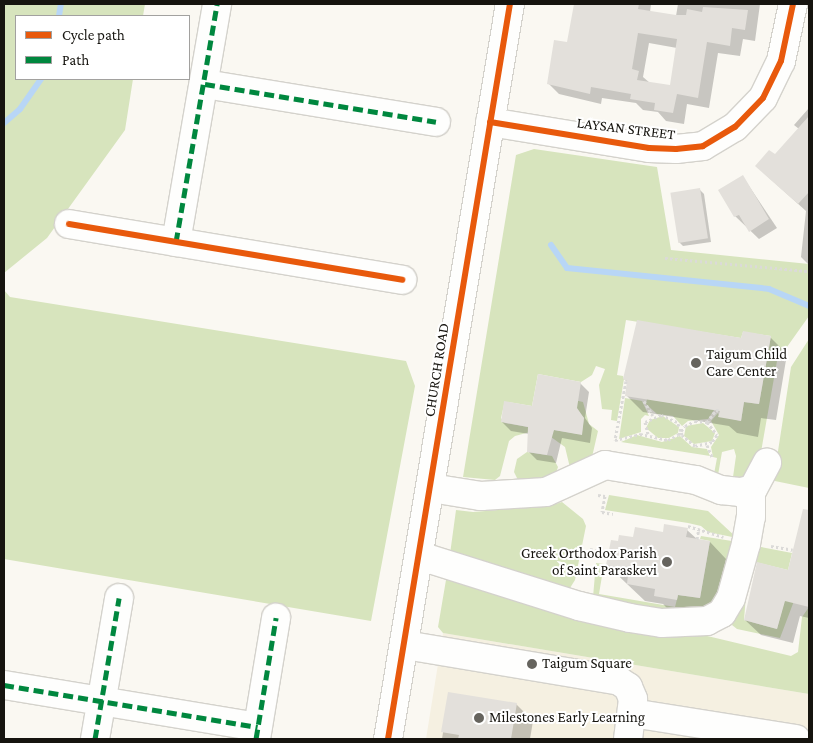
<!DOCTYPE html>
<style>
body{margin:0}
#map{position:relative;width:813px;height:743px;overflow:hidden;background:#faf8f2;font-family:"Crimson Pro",serif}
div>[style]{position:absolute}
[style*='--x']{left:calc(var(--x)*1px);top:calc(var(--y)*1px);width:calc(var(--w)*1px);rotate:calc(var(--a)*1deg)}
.built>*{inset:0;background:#f5f0e1}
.green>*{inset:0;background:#d7e4bd}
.shadow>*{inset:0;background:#0003}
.stream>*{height:6px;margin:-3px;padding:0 3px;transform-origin:3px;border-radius:3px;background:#b8d6f6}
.building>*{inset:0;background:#e3e0db;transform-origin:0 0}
.path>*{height:3px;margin-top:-1.5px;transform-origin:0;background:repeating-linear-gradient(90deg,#dbdad8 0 2.5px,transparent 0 5px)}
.roads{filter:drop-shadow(1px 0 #d4d2cc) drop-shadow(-1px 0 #d4d2cc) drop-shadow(0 1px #d4d2cc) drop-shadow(0 -1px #d4d2cc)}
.minor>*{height:28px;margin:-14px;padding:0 14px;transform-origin:14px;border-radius:14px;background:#fefefd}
.quiet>*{height:5px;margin-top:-2.5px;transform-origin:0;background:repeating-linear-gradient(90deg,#00873e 0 10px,transparent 0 15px)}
.cycleway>*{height:6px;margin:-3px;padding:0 3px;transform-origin:3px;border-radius:3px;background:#e8590c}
.dots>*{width:14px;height:14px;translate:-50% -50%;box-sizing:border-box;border:2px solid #fff;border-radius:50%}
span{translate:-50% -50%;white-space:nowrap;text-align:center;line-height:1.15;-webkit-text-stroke:4px #fff;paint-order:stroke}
.street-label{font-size:15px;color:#16140f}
.poi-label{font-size:15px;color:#16140f}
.left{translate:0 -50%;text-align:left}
.right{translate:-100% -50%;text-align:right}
.frame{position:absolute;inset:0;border:5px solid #16140f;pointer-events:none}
.legend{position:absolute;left:15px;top:15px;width:175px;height:65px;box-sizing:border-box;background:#fff;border:1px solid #a2a19f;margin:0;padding:6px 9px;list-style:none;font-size:15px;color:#16140f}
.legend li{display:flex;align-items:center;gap:10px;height:25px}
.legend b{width:25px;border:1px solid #a2a19f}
</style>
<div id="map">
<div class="built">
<div style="clip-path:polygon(443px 633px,809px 694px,809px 739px,426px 739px)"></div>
</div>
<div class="green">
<div style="clip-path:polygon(4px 4px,145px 4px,143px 16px,16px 16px,16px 79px,133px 79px,125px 130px,47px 238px,4px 273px)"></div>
<div style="clip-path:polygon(534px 149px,657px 167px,671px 250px,809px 264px,809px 316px,777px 361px,758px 469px,732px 484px,736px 456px,734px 449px,722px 452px,718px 475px,714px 474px,717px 458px,713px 457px,711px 447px,719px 435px,711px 421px,718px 413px,719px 416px,741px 421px,744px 402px,759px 404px,771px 336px,743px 332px,741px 338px,626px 320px,617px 375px,623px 376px,624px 379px,617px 421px,611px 420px,612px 410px,602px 409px,599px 385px,605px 369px,596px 366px,592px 375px,581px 382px,538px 374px,532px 406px,508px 402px,504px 405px,501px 418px,505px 423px,528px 427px,530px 432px,515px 436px,509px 441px,500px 476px,495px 480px,463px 477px,516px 155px)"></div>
<div style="clip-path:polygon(4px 290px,10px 297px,406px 361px,415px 386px,371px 621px,4px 559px)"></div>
<div style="clip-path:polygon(809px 339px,809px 488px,770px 480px,776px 464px,791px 367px)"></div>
<div style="clip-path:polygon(565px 398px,583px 402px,589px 424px,598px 431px,592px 457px,571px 472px,565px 447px,551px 437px,551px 434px,554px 430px,578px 434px,582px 432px,584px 418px)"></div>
<div style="clip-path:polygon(625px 398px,642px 401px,649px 416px,645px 415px,641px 419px,641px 432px,619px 439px)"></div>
<div style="clip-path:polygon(647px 399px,714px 410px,708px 419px,688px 421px,682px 426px,673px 416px,657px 414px,646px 404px)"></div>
<div style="clip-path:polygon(663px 416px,679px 427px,678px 433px,669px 438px,658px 438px,646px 428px,650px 420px)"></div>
<div style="clip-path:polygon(703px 423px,715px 433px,712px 441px,694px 444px,684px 436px,686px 426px)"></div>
<div style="clip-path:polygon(637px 435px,662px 442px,680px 436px,692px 447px,707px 449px,710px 456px,621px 442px)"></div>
<div style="clip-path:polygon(527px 452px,552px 456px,558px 467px,554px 479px,519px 482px,514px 472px,517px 459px)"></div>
<div style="clip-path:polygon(609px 495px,708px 511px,737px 538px,708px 532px,701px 526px,688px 523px,605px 510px)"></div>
<div style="clip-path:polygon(562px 502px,583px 519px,586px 526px,575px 580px,570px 588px,565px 590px,450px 554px,456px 510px,473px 512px,549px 506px)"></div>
<div style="clip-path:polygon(701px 536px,738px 542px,718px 603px,689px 616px,593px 597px,596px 563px,604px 564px,599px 594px,675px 607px,678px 595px,700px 598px,710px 541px,700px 539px)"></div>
<div style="clip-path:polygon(756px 546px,792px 553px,788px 570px,755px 562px,746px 595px,744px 620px,777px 629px,787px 591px,797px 593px,780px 638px,737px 629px,732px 625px)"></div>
<div style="clip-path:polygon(447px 574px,791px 656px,798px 652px,802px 617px,809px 607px,809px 694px,443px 633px,438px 627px)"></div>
</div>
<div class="shadow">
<div style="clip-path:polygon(evenodd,575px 4px,651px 4px,650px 12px,676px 16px,678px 4px,760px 4px,755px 41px,743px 39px,740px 56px,718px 53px,709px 108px,687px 104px,684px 124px,666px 121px,658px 112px,643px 110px,636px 103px,602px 98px,601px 104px,559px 94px,548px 83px,568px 43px,575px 4px,649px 43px,677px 48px,671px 87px,650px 83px,643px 77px,649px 43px)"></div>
<div style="clip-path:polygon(809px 108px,809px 265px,801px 257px,806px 211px,767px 176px,799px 129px,794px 125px)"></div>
<div style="clip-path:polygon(743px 177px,777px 228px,759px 239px,735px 216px)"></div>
<div style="clip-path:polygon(700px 190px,704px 194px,711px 242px,683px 246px,679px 242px)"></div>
<div style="clip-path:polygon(770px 337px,787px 354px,776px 420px,761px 418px,758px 437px,737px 433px,729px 426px,643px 412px,626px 395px,628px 383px,624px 379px,742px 339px)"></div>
<div style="clip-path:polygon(580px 383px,589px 392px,585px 418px,592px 428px,590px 443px,562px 438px,556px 463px,537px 460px,528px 451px,529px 434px,511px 431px,502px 422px)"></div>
<div style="clip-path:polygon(802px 520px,809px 522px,809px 618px,800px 616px,793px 643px,761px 635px,745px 620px,758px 564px,789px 571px)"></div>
<div style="clip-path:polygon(687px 530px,698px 540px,710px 542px,726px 559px,717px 615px,672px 613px,663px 604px,645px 601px,607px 565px,620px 543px)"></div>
<div style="clip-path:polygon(449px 694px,516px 704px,533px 721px,530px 739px,442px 739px)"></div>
</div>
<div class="stream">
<div style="--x:59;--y:16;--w:12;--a:-81"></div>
<div style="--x:4;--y:123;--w:21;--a:-41"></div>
<div style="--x:20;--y:109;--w:37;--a:-55"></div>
<div style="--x:551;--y:245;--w:28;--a:55"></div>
<div style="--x:567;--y:268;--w:203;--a:5.9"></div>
<div style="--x:769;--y:289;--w:43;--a:23"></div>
</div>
<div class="building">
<div style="clip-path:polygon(evenodd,574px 4px,639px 4px,638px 9px,676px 15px,686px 15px,687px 9px,702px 12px,703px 7px,748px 10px,745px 30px,732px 28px,730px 46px,707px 42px,698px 98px,677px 94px,673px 113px,654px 110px,655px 103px,630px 99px,631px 94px,591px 87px,590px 94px,547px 84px,554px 40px,567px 42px,574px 4px,638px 33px,677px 39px,670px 85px,637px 80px,639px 71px,632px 69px,638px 33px)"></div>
<div style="clip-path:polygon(809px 116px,809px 192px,798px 204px,755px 166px,769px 150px,775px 154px)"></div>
<div style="clip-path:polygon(743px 175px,769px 219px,749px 232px,739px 215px,734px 217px,718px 190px)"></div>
<div style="left:700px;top:188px;width:51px;height:30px;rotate:81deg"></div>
<div style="clip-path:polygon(637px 320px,741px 338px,743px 331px,771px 336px,759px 404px,744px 402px,741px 421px,718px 417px,720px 411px,625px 396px,627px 381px,623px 379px)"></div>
<div style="clip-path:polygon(538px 374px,581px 382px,577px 408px,584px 418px,582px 435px,554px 430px,547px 455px,527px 452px,528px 427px,501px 422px,504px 401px,532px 406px)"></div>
<div style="clip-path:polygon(803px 509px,809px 510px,809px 607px,785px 601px,777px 629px,744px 620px,757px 562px,788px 570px)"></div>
<div style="clip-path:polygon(664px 524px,688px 528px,686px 537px,710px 541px,700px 598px,678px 595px,677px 600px,654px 596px,655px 589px,627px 584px,628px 575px,615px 572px,616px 567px,606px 565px,611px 540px,618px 541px,619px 535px,633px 537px,635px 527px,663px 532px)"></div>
<div style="clip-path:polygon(448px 692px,517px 703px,511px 739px,458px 739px,459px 735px,441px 732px)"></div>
</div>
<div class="path">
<div style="--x:665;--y:258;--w:145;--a:5.2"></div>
<div style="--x:626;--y:381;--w:60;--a:100.6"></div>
<div style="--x:615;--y:440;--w:26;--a:-13"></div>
<div style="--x:640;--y:434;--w:29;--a:12"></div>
<div style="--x:668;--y:440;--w:11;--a:-27"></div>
<div style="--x:678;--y:435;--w:5;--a:-53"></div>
<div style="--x:681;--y:431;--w:6;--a:-51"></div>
<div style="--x:685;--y:426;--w:11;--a:-27"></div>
<div style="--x:695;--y:421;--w:12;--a:5"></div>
<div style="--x:707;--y:422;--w:16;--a:52"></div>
<div style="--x:717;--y:435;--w:9;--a:126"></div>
<div style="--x:712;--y:442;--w:17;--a:167"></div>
<div style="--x:695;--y:446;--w:17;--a:-140"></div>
<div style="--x:682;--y:435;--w:4;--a:-104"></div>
<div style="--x:681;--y:431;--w:5;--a:-112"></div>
<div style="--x:679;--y:426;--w:4;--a:-117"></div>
<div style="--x:677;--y:422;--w:17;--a:-156"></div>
<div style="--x:661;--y:415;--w:17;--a:156"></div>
<div style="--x:645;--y:422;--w:12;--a:76"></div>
<div style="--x:644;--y:401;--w:17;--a:59"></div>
<div style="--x:707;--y:422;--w:15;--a:-53"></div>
<div style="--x:716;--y:410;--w:4;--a:14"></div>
<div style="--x:707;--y:445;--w:13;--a:67"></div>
<div style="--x:598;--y:495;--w:7;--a:8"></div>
<div style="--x:605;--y:496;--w:16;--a:101"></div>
<div style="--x:602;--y:512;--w:11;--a:10"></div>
<div style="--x:688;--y:526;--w:37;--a:17"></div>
<div style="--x:697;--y:539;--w:11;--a:-80"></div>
<div style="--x:771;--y:546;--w:22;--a:10"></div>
<div style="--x:590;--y:549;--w:8;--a:14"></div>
</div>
<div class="roads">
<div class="minor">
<div style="--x:205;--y:84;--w:234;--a:9.3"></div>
<div style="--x:490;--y:122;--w:161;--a:9.3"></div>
<div style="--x:649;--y:148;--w:27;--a:2"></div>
<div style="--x:676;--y:149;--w:27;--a:-6"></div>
<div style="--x:703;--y:146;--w:37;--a:-31"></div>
<div style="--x:735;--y:127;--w:40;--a:-46"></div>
<div style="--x:763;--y:98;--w:41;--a:-64.1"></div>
<div style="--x:781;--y:61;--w:58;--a:-78.1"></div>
<div style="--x:69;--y:224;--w:338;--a:9.5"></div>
<div style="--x:176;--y:242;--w:242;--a:-80.2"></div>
<div style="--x:431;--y:488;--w:51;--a:9.1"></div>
<div style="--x:481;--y:496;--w:65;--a:-3.5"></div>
<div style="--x:546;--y:492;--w:65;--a:-24.6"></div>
<div style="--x:605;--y:465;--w:92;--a:9.4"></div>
<div style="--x:696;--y:480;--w:27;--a:22"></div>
<div style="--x:721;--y:490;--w:20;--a:6"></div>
<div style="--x:741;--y:492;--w:12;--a:-14"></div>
<div style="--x:753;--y:489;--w:30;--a:-62"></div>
<div style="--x:420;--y:556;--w:167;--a:17.5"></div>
<div style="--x:579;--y:606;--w:52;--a:13.2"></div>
<div style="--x:630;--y:618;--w:32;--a:9"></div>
<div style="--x:662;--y:623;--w:45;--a:-2.5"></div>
<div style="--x:707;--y:621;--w:17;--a:-28"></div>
<div style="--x:722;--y:613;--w:17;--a:-59"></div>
<div style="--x:731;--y:598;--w:56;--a:-74.5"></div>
<div style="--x:746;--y:544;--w:27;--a:-80"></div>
<div style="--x:751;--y:517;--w:18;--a:-90"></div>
<div style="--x:751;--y:499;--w:12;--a:-145"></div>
<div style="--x:405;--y:645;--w:217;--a:9.5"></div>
<div style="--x:619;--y:681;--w:11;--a:34"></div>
<div style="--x:628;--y:687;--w:13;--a:67"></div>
<div style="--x:633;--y:699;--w:40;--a:97.1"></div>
<div style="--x:4;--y:685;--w:257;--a:9.4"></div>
<div style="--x:632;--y:713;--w:166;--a:9"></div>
<div style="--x:95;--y:739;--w:143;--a:-80.3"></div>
<div style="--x:256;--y:739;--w:123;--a:-80.6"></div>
<div style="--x:388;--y:739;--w:745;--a:-80.58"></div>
</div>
</div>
<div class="quiet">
<div style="--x:205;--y:84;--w:234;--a:9.3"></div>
<div style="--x:176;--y:242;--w:242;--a:-80.2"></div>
<div style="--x:4;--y:685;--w:257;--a:9.4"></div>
<div style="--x:95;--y:739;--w:143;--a:-80.3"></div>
<div style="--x:256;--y:739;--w:123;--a:-80.6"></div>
</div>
<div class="cycleway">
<div style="--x:490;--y:122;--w:161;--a:9.3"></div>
<div style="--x:649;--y:148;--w:27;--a:2"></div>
<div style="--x:676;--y:149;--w:27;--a:-6"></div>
<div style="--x:703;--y:146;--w:37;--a:-31"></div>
<div style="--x:735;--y:127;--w:40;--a:-46"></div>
<div style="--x:763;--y:98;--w:41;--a:-64.1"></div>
<div style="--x:781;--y:61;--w:58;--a:-78.1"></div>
<div style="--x:69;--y:224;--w:338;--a:9.5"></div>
<div style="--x:388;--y:739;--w:745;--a:-80.58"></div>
</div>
<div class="dots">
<div style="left:696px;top:363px;background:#66645e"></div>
<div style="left:667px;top:562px;background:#66645e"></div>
<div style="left:532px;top:664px;background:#66645e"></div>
<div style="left:479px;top:718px;background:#66645e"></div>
</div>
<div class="street-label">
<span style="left:626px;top:129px;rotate:7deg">LAYSAN STREET</span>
<span style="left:437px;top:370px;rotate:-81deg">CHURCH ROAD</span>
</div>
<div class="poi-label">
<span class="left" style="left:706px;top:363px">Taigum Child<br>Care Center</span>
<span class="right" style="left:657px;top:562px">Greek Orthodox Parish<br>of Saint Paraskevi</span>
<span class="left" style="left:542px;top:664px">Taigum Square</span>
<span class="left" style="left:489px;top:718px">Milestones Early Learning</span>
</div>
<div class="frame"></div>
<ul class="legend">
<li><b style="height:6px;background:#e8590c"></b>Cycle path</li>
<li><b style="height:6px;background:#00873e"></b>Path</li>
</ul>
</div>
